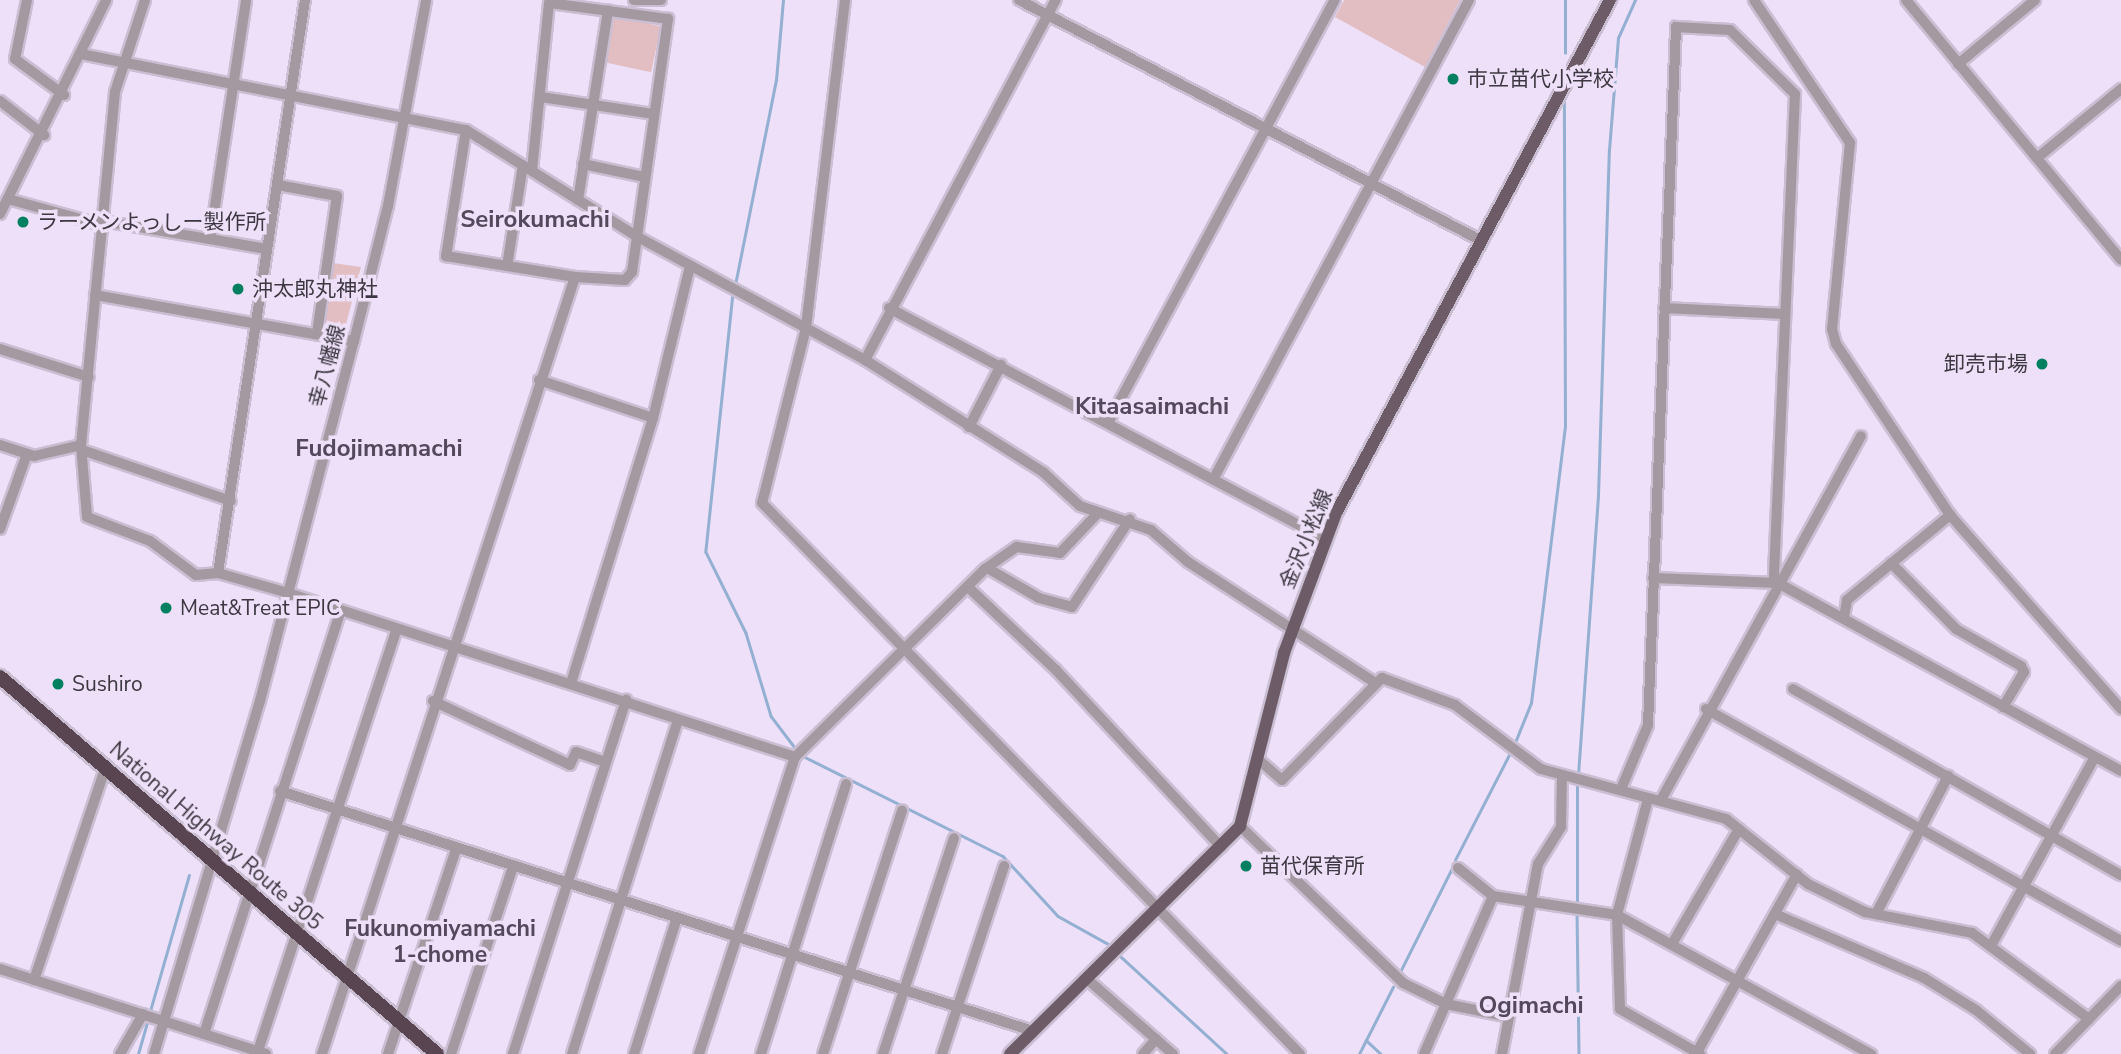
<!DOCTYPE html>
<meta charset="utf-8">
<style>
body{margin:0}
#map{position:relative;width:2121px;height:1054px;overflow:hidden;background:#ede0f8;font-family:"Nunito Sans","Noto Sans JP",sans-serif}
div>[style]{position:absolute}
[style*='--x']{left:calc(var(--x)*1px);top:calc(var(--y)*1px);width:calc(var(--w)*1px);rotate:calc(var(--a)*1deg)}
.green>*{inset:0;background:#e2bec3;transform-origin:0 0}
.stream>*{height:2.5px;margin:-1.25px;padding:0 1.25px;transform-origin:1.25px;border-radius:1.25px;background:#93afd1}
.roads{filter:drop-shadow(2px 0 #cabed3) drop-shadow(-2px 0 #cabed3) drop-shadow(0 2px #cabed3) drop-shadow(0 -2px #cabed3)}
.minor>*{height:10px;margin:-5px;padding:0 5px;transform-origin:5px;border-radius:5px;background:#a499a0}
.major>*{height:12px;margin:-6px;padding:0 6px;transform-origin:6px;border-radius:6px;background:#6d5b67}
.highway>*{height:14px;margin:-7px;padding:0 7px;transform-origin:7px;border-radius:7px;background:#594552}
.dots>*{width:19px;height:19px;translate:-50% -50%;box-sizing:border-box;border:4px solid #ede0f8;border-radius:50%}
span{translate:-50% -50%;white-space:nowrap;text-align:center;line-height:1.15;-webkit-text-stroke:7px #ede0f8;paint-order:stroke}
.poi-label{font-size:21px;color:#3c3740}
.left{translate:0 -50%;text-align:left}
.right{translate:-100% -50%;text-align:right}
.street-label{font-size:21px;color:#3c3740}
.neighbourhood-label{font-size:23px;color:#53485c;font-weight:700}
.quarter-label{font-size:24px;color:#53485c;font-weight:700}
</style>
<div id="map">
<div class="green">
<div style="clip-path:polygon(1344px 0,1460px 0,1425px 67px,1335px 17px)"></div>
<div style="left:613px;top:16px;width:49px;height:47px;rotate:12deg"></div>
<div style="clip-path:polygon(333px 263px,361px 267px,345px 328px,322px 325px)"></div>
</div>
<div class="stream">
<div style="--x:1565;--y:53;--w:53;--a:-90"></div>
<div style="--x:735;--y:285;--w:209;--a:-78.7"></div>
<div style="--x:776;--y:80;--w:80;--a:-85"></div>
<div style="--x:733;--y:293;--w:260;--a:96"></div>
<div style="--x:706;--y:552;--w:90;--a:63.7"></div>
<div style="--x:746;--y:633;--w:87;--a:73.2"></div>
<div style="--x:771;--y:716;--w:41;--a:52.9"></div>
<div style="--x:1514;--y:745;--w:45;--a:-68"></div>
<div style="--x:1531;--y:703;--w:278;--a:-83"></div>
<div style="--x:1565;--y:427;--w:331;--a:-90.2"></div>
<div style="--x:803;--y:756;--w:224;--a:26.6"></div>
<div style="--x:1003;--y:856;--w:81;--a:47.5"></div>
<div style="--x:1058;--y:916;--w:62;--a:29.1"></div>
<div style="--x:1578;--y:775;--w:280;--a:-85.9"></div>
<div style="--x:1598;--y:496;--w:346;--a:-88.2"></div>
<div style="--x:1609;--y:150;--w:112;--a:-85.4"></div>
<div style="--x:1618;--y:38;--w:42;--a:-65.9"></div>
<div style="--x:1455;--y:860;--w:123;--a:-62.8"></div>
<div style="--x:1577;--y:905;--w:123;--a:-90"></div>
<div style="--x:1577;--y:911;--w:143;--a:89.2"></div>
<div style="--x:1118;--y:954;--w:148;--a:42.5"></div>
<div style="--x:1399;--y:974;--w:119;--a:-63.4"></div>
<div style="--x:150;--y:1011;--w:141;--a:-74"></div>
<div style="--x:1366;--y:1040;--w:21;--a:43"></div>
<div style="--x:138;--y:1054;--w:32;--a:-74"></div>
<div style="--x:1359;--y:1054;--w:75;--a:-63.1"></div>
</div>
<div class="roads">
<div class="minor">
<div style="--x:27;--y:0;--w:60;--a:101.5"></div>
<div style="--x:15;--y:59;--w:61;--a:36.3"></div>
<div style="--x:145;--y:0;--w:97;--a:108.1"></div>
<div style="--x:115;--y:92;--w:355;--a:95.5"></div>
<div style="--x:81;--y:445;--w:72;--a:85.2"></div>
<div style="--x:87;--y:517;--w:67;--a:20.9"></div>
<div style="--x:150;--y:541;--w:57;--a:36.5"></div>
<div style="--x:196;--y:575;--w:22;--a:-5"></div>
<div style="--x:218;--y:573;--w:73;--a:15.9"></div>
<div style="--x:288;--y:593;--w:533;--a:17.92"></div>
<div style="--x:634;--y:0;--w:27;--a:0"></div>
<div style="--x:845;--y:0;--w:330;--a:96.8"></div>
<div style="--x:806;--y:328;--w:180;--a:104.1"></div>
<div style="--x:762;--y:503;--w:770;--a:45.68"></div>
<div style="--x:1019;--y:0;--w:520;--a:27.5"></div>
<div style="--x:1754;--y:0;--w:172;--a:56.1"></div>
<div style="--x:1850;--y:143;--w:187;--a:95.5"></div>
<div style="--x:1832;--y:329;--w:16;--a:75"></div>
<div style="--x:1836;--y:344;--w:206;--a:56.3"></div>
<div style="--x:1950;--y:515;--w:259;--a:48.6"></div>
<div style="--x:1906;--y:0;--w:337;--a:50.4"></div>
<div style="--x:81;--y:54;--w:392;--a:11.2"></div>
<div style="--x:466;--y:130;--w:200;--a:31.9"></div>
<div style="--x:636;--y:236;--w:260;--a:28.4"></div>
<div style="--x:865;--y:360;--w:210;--a:32.2"></div>
<div style="--x:1043;--y:472;--w:50;--a:42.6"></div>
<div style="--x:1080;--y:506;--w:75;--a:18.7"></div>
<div style="--x:1151;--y:530;--w:49;--a:40.9"></div>
<div style="--x:1188;--y:562;--w:220;--a:32.8"></div>
<div style="--x:1958;--y:64;--w:100;--a:-39.7"></div>
<div style="--x:541;--y:97;--w:113;--a:8.6"></div>
<div style="--x:0;--y:101;--w:56;--a:37.7"></div>
<div style="--x:466;--y:130;--w:128;--a:99"></div>
<div style="--x:446;--y:256;--w:131;--a:9.2"></div>
<div style="--x:2037;--y:158;--w:109;--a:-39.4"></div>
<div style="--x:583;--y:164;--w:62;--a:12"></div>
<div style="--x:278;--y:185;--w:60;--a:10.6"></div>
<div style="--x:337;--y:196;--w:138;--a:98.3"></div>
<div style="--x:8;--y:199;--w:98;--a:15.5"></div>
<div style="--x:578;--y:200;--w:192;--a:-81"></div>
<div style="--x:0;--y:214;--w:239;--a:-63.6"></div>
<div style="--x:102;--y:221;--w:109;--a:9.5"></div>
<div style="--x:210;--y:239;--w:242;--a:-81.4"></div>
<div style="--x:210;--y:239;--w:57;--a:10.1"></div>
<div style="--x:507;--y:266;--w:102;--a:-81"></div>
<div style="--x:95;--y:295;--w:263;--a:10.1"></div>
<div style="--x:889;--y:308;--w:494;--a:27.9"></div>
<div style="--x:1664;--y:308;--w:121;--a:2.8"></div>
<div style="--x:0;--y:349;--w:93;--a:17.5"></div>
<div style="--x:865;--y:360;--w:408;--a:-62.1"></div>
<div style="--x:539;--y:380;--w:120;--a:18.4"></div>
<div style="--x:1109;--y:421;--w:478;--a:-61.8"></div>
<div style="--x:969;--y:427;--w:70;--a:-62.7"></div>
<div style="--x:0;--y:445;--w:36;--a:18"></div>
<div style="--x:34;--y:456;--w:48;--a:-13.2"></div>
<div style="--x:85;--y:451;--w:154;--a:18.9"></div>
<div style="--x:1214;--y:478;--w:542;--a:-61.92"></div>
<div style="--x:0;--y:529;--w:80;--a:-70.2"></div>
<div style="--x:1891;--y:563;--w:93;--a:45.4"></div>
<div style="--x:1956;--y:629;--w:75;--a:29.6"></div>
<div style="--x:2021;--y:666;--w:7;--a:63"></div>
<div style="--x:2024;--y:672;--w:41;--a:121"></div>
<div style="--x:989;--y:569;--w:58;--a:30.1"></div>
<div style="--x:1039;--y:598;--w:34;--a:15"></div>
<div style="--x:1072;--y:607;--w:105;--a:-56.6"></div>
<div style="--x:218;--y:573;--w:580;--a:-81.37"></div>
<div style="--x:1653;--y:578;--w:125;--a:2.3"></div>
<div style="--x:1778;--y:583;--w:391;--a:28.7"></div>
<div style="--x:969;--y:588;--w:120;--a:43.3"></div>
<div style="--x:1056;--y:670;--w:242;--a:47"></div>
<div style="--x:1844;--y:617;--w:17;--a:-80"></div>
<div style="--x:1847;--y:600;--w:134;--a:-39.5"></div>
<div style="--x:571;--y:683;--w:277;--a:-72.8"></div>
<div style="--x:653;--y:418;--w:156;--a:-76.3"></div>
<div style="--x:1793;--y:689;--w:377;--a:29.6"></div>
<div style="--x:433;--y:701;--w:151;--a:25"></div>
<div style="--x:570;--y:765;--w:14;--a:-65"></div>
<div style="--x:576;--y:752;--w:31;--a:19"></div>
<div style="--x:1706;--y:709;--w:475;--a:29.2"></div>
<div style="--x:1260;--y:761;--w:29;--a:41"></div>
<div style="--x:1282;--y:780;--w:143;--a:-45.6"></div>
<div style="--x:1382;--y:678;--w:78;--a:20.3"></div>
<div style="--x:1455;--y:705;--w:107;--a:36.7"></div>
<div style="--x:1541;--y:769;--w:192;--a:15.1"></div>
<div style="--x:1726;--y:819;--w:105;--a:38.4"></div>
<div style="--x:1808;--y:884;--w:64;--a:26.2"></div>
<div style="--x:1865;--y:912;--w:109;--a:11.1"></div>
<div style="--x:1972;--y:933;--w:145;--a:36.3"></div>
<div style="--x:1621;--y:789;--w:69;--a:-67.1"></div>
<div style="--x:1648;--y:725;--w:699;--a:-87.7"></div>
<div style="--x:1676;--y:27;--w:54;--a:3.2"></div>
<div style="--x:1730;--y:30;--w:91;--a:44.6"></div>
<div style="--x:1795;--y:94;--w:488;--a:92.5"></div>
<div style="--x:280;--y:791;--w:790;--a:17.68"></div>
<div style="--x:1648;--y:799;--w:120;--a:105"></div>
<div style="--x:1617;--y:915;--w:94;--a:88.2"></div>
<div style="--x:1620;--y:1009;--w:92;--a:29.4"></div>
<div style="--x:1661;--y:800;--w:415;--a:-61.2"></div>
<div style="--x:1240;--y:826;--w:226;--a:43.9"></div>
<div style="--x:1403;--y:983;--w:48;--a:26"></div>
<div style="--x:1446;--y:1004;--w:64;--a:11.7"></div>
<div style="--x:1458;--y:868;--w:45;--a:38.7"></div>
<div style="--x:1493;--y:896;--w:125;--a:8.7"></div>
<div style="--x:1617;--y:915;--w:290;--a:28.7"></div>
<div style="--x:1775;--y:914;--w:162;--a:23.2"></div>
<div style="--x:1924;--y:978;--w:61;--a:31.6"></div>
<div style="--x:1976;--y:1010;--w:70;--a:39.2"></div>
<div style="--x:1876;--y:914;--w:156;--a:-62.4"></div>
<div style="--x:1672;--y:944;--w:133;--a:-59.8"></div>
<div style="--x:1992;--y:944;--w:213;--a:-61.2"></div>
<div style="--x:0;--y:969;--w:279;--a:17.7"></div>
<div style="--x:1087;--y:979;--w:114;--a:41.1"></div>
<div style="--x:34;--y:980;--w:223;--a:-71.4"></div>
<div style="--x:204;--y:1034;--w:445;--a:-72.1"></div>
<div style="--x:120;--y:1054;--w:46;--a:-60.1"></div>
<div style="--x:154;--y:1054;--w:369;--a:-73.3"></div>
<div style="--x:260;--y:701;--w:372;--a:-75.4"></div>
<div style="--x:354;--y:341;--w:139;--a:-75.9"></div>
<div style="--x:388;--y:206;--w:209;--a:-79.5"></div>
<div style="--x:257;--y:1054;--w:447;--a:-71.8"></div>
<div style="--x:322;--y:1054;--w:817;--a:-71.96"></div>
<div style="--x:575;--y:277;--w:50;--a:3.4"></div>
<div style="--x:625;--y:280;--w:11;--a:-49"></div>
<div style="--x:632;--y:272;--w:256;--a:-81.9"></div>
<div style="--x:668;--y:19;--w:120;--a:-172.3"></div>
<div style="--x:549;--y:3;--w:168;--a:95.8"></div>
<div style="--x:388;--y:1054;--w:216;--a:-71.6"></div>
<div style="--x:451;--y:1054;--w:197;--a:-71.7"></div>
<div style="--x:513;--y:1054;--w:372;--a:-72.3"></div>
<div style="--x:572;--y:1054;--w:351;--a:-72.4"></div>
<div style="--x:634;--y:1054;--w:143;--a:-72.5"></div>
<div style="--x:699;--y:1054;--w:312;--a:-72.1"></div>
<div style="--x:795;--y:757;--w:267;--a:-44.7"></div>
<div style="--x:985;--y:569;--w:39;--a:-35"></div>
<div style="--x:1017;--y:547;--w:43;--a:7.9"></div>
<div style="--x:1060;--y:553;--w:55;--a:-46.5"></div>
<div style="--x:761;--y:1054;--w:283;--a:-72.5"></div>
<div style="--x:823;--y:1054;--w:256;--a:-72"></div>
<div style="--x:883;--y:1054;--w:227;--a:-71.8"></div>
<div style="--x:942;--y:1054;--w:198;--a:-71.7"></div>
<div style="--x:1143;--y:1054;--w:20;--a:-49"></div>
<div style="--x:1424;--y:1054;--w:172;--a:-66.4"></div>
<div style="--x:1502;--y:1054;--w:193;--a:-79.3"></div>
<div style="--x:1538;--y:864;--w:44;--a:-58.1"></div>
<div style="--x:1561;--y:827;--w:50;--a:-88.9"></div>
<div style="--x:1696;--y:1054;--w:206;--a:-60.7"></div>
<div style="--x:2055;--y:1054;--w:95;--a:-45.9"></div>
</div>
<div class="major">
<div style="--x:1010;--y:1054;--w:324;--a:-44.7"></div>
<div style="--x:1240;--y:826;--w:179;--a:-75.7"></div>
<div style="--x:1284;--y:653;--w:149;--a:-69.6"></div>
<div style="--x:1336;--y:513;--w:582;--a:-61.89"></div>
</div>
<div class="highway">
<div style="--x:0;--y:677;--w:577;--a:40.78"></div>
</div>
</div>
<div class="dots">
<div style="left:1453px;top:79px;background:#008060"></div>
<div style="left:23px;top:222px;background:#008060"></div>
<div style="left:238px;top:289px;background:#008060"></div>
<div style="left:2042px;top:364px;background:#008060"></div>
<div style="left:166px;top:608px;background:#008060"></div>
<div style="left:58px;top:684px;background:#008060"></div>
<div style="left:1246px;top:866px;background:#008060"></div>
</div>
<div class="poi-label">
<span class="left" style="left:1467px;top:79px">市立苗代小学校</span>
<span class="left" style="left:37px;top:222px">ラーメンよっしー製作所</span>
<span class="left" style="left:252px;top:289px">沖太郎丸神社</span>
<span class="right" style="left:2028px;top:364px">卸売市場</span>
<span class="left" style="left:180px;top:608px">Meat&amp;Treat EPIC</span>
<span class="left" style="left:72px;top:684px">Sushiro</span>
<span class="left" style="left:1260px;top:866px">苗代保育所</span>
</div>
<div class="street-label">
<span style="left:327px;top:366px;rotate:-75deg">幸八幡線</span>
<span style="left:1306px;top:539px;rotate:-68deg">金沢小松線</span>
<span style="left:216px;top:836px;rotate:41deg">National Highway Route 305</span>
</div>
<div class="neighbourhood-label">
<span style="left:440px;top:942px">Fukunomiyamachi<br>1-chome</span>
</div>
<div class="quarter-label">
<span style="left:535px;top:220px">Seirokumachi</span>
<span style="left:1152px;top:407px">Kitaasaimachi</span>
<span style="left:379px;top:449px">Fudojimamachi</span>
<span style="left:1531px;top:1006px">Ogimachi</span>
</div>
</div>
